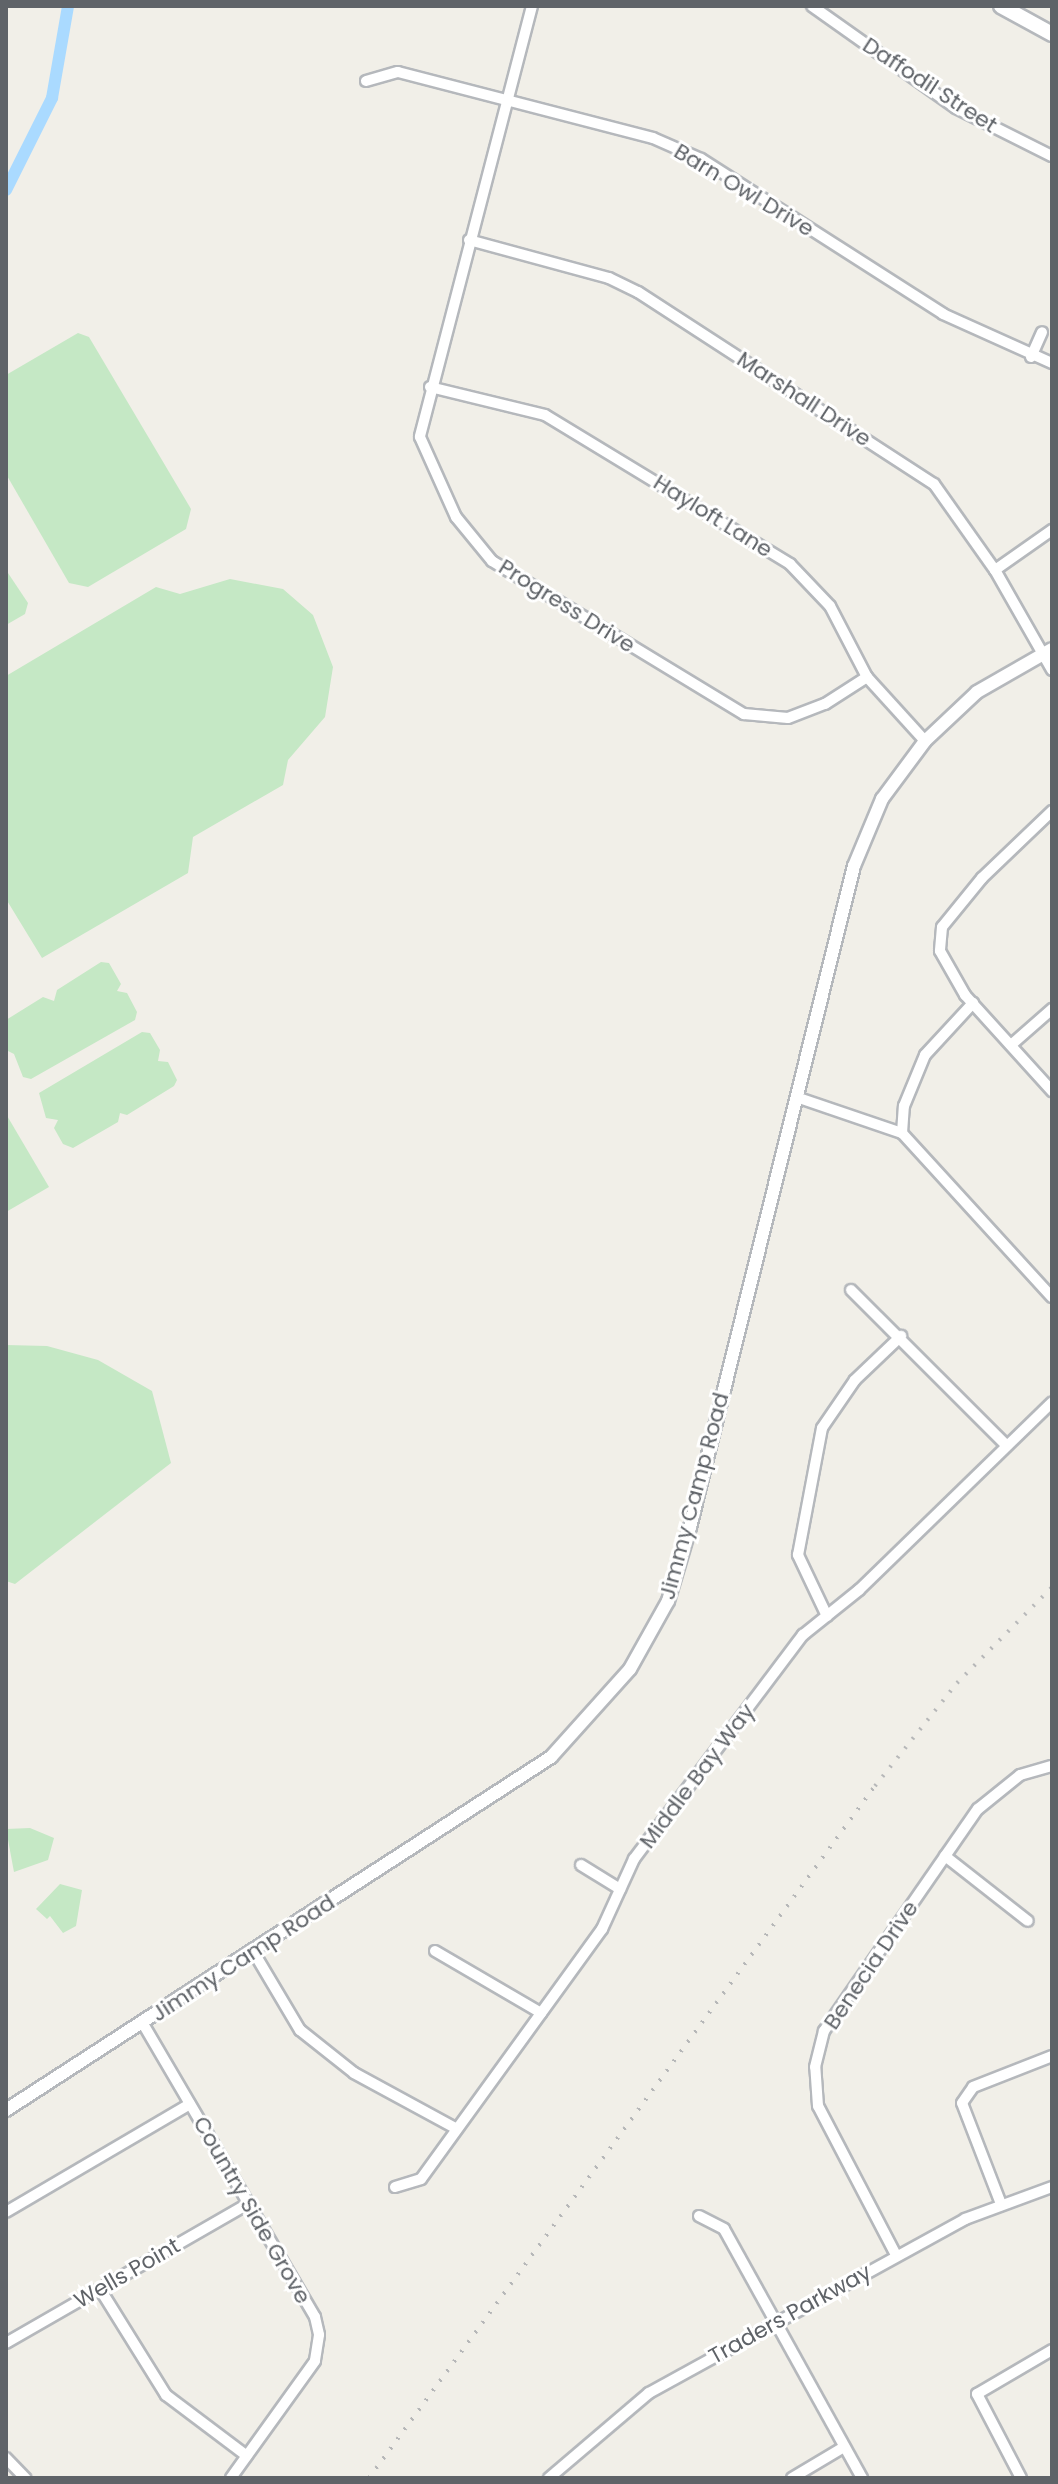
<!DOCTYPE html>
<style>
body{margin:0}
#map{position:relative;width:1058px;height:2484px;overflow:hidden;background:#f1efe8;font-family:Poppins,sans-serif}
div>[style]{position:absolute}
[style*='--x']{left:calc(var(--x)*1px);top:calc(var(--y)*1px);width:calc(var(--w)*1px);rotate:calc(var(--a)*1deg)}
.green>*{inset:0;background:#c5e8c5}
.canal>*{height:12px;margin:-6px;padding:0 6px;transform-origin:6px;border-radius:6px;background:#aadaff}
.roads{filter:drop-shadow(2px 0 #b5b8bc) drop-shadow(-2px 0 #b5b8bc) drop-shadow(0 2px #b5b8bc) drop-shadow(0 -2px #b5b8bc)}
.minor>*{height:10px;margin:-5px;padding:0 5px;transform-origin:5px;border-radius:5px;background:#fff}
.tertiary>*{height:12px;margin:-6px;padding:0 6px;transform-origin:6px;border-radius:6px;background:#fff}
.secondary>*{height:14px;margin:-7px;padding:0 7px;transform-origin:7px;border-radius:7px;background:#fff}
.rail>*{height:4px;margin-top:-2px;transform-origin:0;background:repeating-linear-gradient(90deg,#b6b7b8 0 2px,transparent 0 12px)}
span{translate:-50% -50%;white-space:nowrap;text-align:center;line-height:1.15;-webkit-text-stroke:6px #fff;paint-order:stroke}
.street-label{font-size:22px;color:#5f6368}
.frame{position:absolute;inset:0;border:8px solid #5f6368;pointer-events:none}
</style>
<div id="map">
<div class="green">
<div style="clip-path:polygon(78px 333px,89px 337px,191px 509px,186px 529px,88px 587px,69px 583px,6px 474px,6px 375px)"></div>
<div style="clip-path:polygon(6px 570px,28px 603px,25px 614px,6px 625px)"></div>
<div style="clip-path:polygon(230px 579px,283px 589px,313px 615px,333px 667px,325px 717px,288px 760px,283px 785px,193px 837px,188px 873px,42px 958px,6px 899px,6px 676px,156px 587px,180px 594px)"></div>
<div style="clip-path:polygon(101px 962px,109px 963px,121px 984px,117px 991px,127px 993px,137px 1012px,135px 1020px,31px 1079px,23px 1077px,14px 1054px,6px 1050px,6px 1020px,43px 997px,54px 1001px,57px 990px)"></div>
<div style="clip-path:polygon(142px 1032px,150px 1033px,160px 1050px,158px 1061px,168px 1062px,177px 1080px,174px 1086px,127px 1115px,120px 1113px,118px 1122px,73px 1148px,63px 1144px,54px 1128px,58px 1120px,46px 1118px,39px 1093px)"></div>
<div style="clip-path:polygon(6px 1114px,49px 1187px,6px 1212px)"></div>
<div style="clip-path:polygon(6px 1345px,47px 1346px,98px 1360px,152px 1391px,171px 1463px,15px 1584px,6px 1581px)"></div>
<div style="clip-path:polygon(30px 1828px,54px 1838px,48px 1860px,14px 1872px,6px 1829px)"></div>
<div style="clip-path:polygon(60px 1884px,82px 1890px,76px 1926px,63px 1933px,50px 1916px,47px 1919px,36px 1909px)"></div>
</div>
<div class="canal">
<div style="--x:6;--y:190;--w:103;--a:-63.4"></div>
<div style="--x:52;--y:98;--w:93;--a:-80.1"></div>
</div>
<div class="roads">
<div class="minor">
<div style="--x:532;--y:6;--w:445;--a:104.6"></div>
<div style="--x:420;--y:437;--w:88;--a:65.8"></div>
<div style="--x:456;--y:517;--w:57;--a:50.7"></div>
<div style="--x:492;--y:561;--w:295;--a:31.3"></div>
<div style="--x:744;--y:714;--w:44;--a:5.2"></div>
<div style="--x:788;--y:718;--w:40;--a:-21"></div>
<div style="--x:825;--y:704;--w:50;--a:-32.7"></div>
<div style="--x:812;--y:6;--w:176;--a:35.3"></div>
<div style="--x:956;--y:108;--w:107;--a:26.6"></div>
<div style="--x:366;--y:81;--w:33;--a:-16"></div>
<div style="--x:398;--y:72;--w:263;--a:14.5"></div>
<div style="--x:653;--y:138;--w:52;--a:23.6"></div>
<div style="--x:701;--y:159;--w:287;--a:32.6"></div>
<div style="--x:943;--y:314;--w:120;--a:24.2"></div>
<div style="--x:469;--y:240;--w:145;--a:15.2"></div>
<div style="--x:609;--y:278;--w:32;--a:26"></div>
<div style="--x:638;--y:292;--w:353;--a:33"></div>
<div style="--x:934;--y:484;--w:105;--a:54.7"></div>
<div style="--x:995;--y:570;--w:115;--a:60.3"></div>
<div style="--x:1031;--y:357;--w:27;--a:-66"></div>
<div style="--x:430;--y:387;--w:118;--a:13.7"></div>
<div style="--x:545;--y:415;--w:287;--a:31.3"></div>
<div style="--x:790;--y:564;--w:58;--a:46.4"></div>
<div style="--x:830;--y:606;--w:80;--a:62.5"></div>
<div style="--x:867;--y:677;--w:86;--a:47.8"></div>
<div style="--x:995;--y:570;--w:70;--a:-35.1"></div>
<div style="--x:1052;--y:811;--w:97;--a:136.3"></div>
<div style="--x:982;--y:878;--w:63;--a:129.2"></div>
<div style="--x:942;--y:927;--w:24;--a:95"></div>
<div style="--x:940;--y:951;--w:51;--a:60.4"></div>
<div style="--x:965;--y:995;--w:130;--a:47.8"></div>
<div style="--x:1011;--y:1045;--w:55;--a:-41.3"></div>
<div style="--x:799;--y:1098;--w:109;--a:18.8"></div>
<div style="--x:902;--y:1133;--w:222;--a:47.6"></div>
<div style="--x:902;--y:1133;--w:27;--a:-86"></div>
<div style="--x:904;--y:1106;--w:55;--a:-67.6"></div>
<div style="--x:925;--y:1055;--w:71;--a:-47.3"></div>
<div style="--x:851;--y:1290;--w:219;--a:45"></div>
<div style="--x:827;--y:1616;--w:68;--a:-115.4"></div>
<div style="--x:798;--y:1555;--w:129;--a:-79.3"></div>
<div style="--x:822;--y:1428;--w:58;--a:-55.5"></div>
<div style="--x:855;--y:1380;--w:64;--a:-43.7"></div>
<div style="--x:945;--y:1856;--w:105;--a:38.1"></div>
<div style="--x:581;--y:1865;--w:46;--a:31.6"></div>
<div style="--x:253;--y:1951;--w:92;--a:59.3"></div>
<div style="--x:300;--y:2030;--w:69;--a:38.5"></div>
<div style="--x:354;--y:2073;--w:117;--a:28.5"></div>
<div style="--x:435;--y:1951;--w:123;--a:30.3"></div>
<div style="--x:142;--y:2022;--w:342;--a:59.6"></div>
<div style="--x:315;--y:2317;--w:18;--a:77"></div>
<div style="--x:319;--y:2335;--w:26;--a:99"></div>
<div style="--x:315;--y:2361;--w:144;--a:125.7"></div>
<div style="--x:395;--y:2187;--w:27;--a:-17"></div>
<div style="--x:421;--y:2179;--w:309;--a:-54.1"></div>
<div style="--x:602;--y:1929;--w:77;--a:-65.4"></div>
<div style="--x:634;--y:1859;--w:281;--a:-53"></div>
<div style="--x:803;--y:1635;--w:72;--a:-38.8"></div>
<div style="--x:859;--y:1590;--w:269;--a:-44.2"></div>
<div style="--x:1001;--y:2204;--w:108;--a:-111.1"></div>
<div style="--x:962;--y:2103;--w:19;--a:-55"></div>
<div style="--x:973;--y:2087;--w:85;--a:-21.4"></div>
<div style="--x:6;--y:2212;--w:213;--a:-30.4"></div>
<div style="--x:699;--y:2216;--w:28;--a:27"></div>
<div style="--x:724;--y:2229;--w:285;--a:61"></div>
<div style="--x:896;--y:2255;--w:168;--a:-117.6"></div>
<div style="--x:818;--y:2106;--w:39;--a:-94"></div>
<div style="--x:815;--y:2067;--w:37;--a:-76"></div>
<div style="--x:824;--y:2031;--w:270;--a:-55.3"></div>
<div style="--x:978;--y:1809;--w:54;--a:-39"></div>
<div style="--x:1020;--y:1775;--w:33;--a:-16"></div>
<div style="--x:100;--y:2289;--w:125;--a:58.1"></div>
<div style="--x:166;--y:2395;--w:101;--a:37"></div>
<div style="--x:6;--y:2343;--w:280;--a:-29.9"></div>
<div style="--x:6;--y:2458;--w:28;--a:46"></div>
<div style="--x:549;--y:2478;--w:131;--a:-40.4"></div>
<div style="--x:649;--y:2393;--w:361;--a:-28.8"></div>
<div style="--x:965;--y:2219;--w:93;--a:-20.2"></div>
<div style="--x:792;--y:2478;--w:61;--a:-30.8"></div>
<div style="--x:1021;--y:2478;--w:95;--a:-117.6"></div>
<div style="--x:977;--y:2394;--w:87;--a:-30.4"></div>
</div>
<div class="tertiary">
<div style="--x:6;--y:2110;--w:649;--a:-32.93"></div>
<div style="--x:551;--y:1757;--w:118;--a:-48.1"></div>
<div style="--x:630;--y:1669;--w:78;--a:-60.8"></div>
<div style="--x:668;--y:1601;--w:77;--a:-73.4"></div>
<div style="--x:690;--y:1527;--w:681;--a:-76.07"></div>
<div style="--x:854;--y:866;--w:73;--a:-67.3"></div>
<div style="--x:882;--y:799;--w:72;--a:-53.4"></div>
<div style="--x:925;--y:741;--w:71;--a:-43.3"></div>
<div style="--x:977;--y:692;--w:86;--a:-29.8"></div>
</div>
<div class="secondary">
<div style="--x:1001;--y:6;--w:58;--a:28.8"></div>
</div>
</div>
<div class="rail">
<div style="--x:369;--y:2478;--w:857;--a:-53.83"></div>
<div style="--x:875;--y:1786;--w:132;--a:-51.5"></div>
<div style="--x:957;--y:1683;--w:135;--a:-45.3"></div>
</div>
<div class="street-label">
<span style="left:930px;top:85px;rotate:33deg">Daffodil Street</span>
<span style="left:744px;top:190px;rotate:31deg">Barn Owl Drive</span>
<span style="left:804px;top:399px;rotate:33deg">Marshall Drive</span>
<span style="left:713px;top:516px;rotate:32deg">Hayloft Lane</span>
<span style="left:567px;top:606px;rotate:32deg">Progress Drive</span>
<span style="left:694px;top:1496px;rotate:-75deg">Jimmy Camp Road</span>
<span style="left:697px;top:1776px;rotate:-53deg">Middle Bay Way</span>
<span style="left:243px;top:1958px;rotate:-33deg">Jimmy Camp Road</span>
<span style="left:871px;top:1965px;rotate:-56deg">Benecia Drive</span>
<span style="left:252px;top:2210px;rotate:60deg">Country Side Grove</span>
<span style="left:127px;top:2273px;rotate:-30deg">Wells Point</span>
<span style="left:790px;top:2314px;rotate:-29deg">Traders Parkway</span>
</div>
<div class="frame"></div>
</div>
